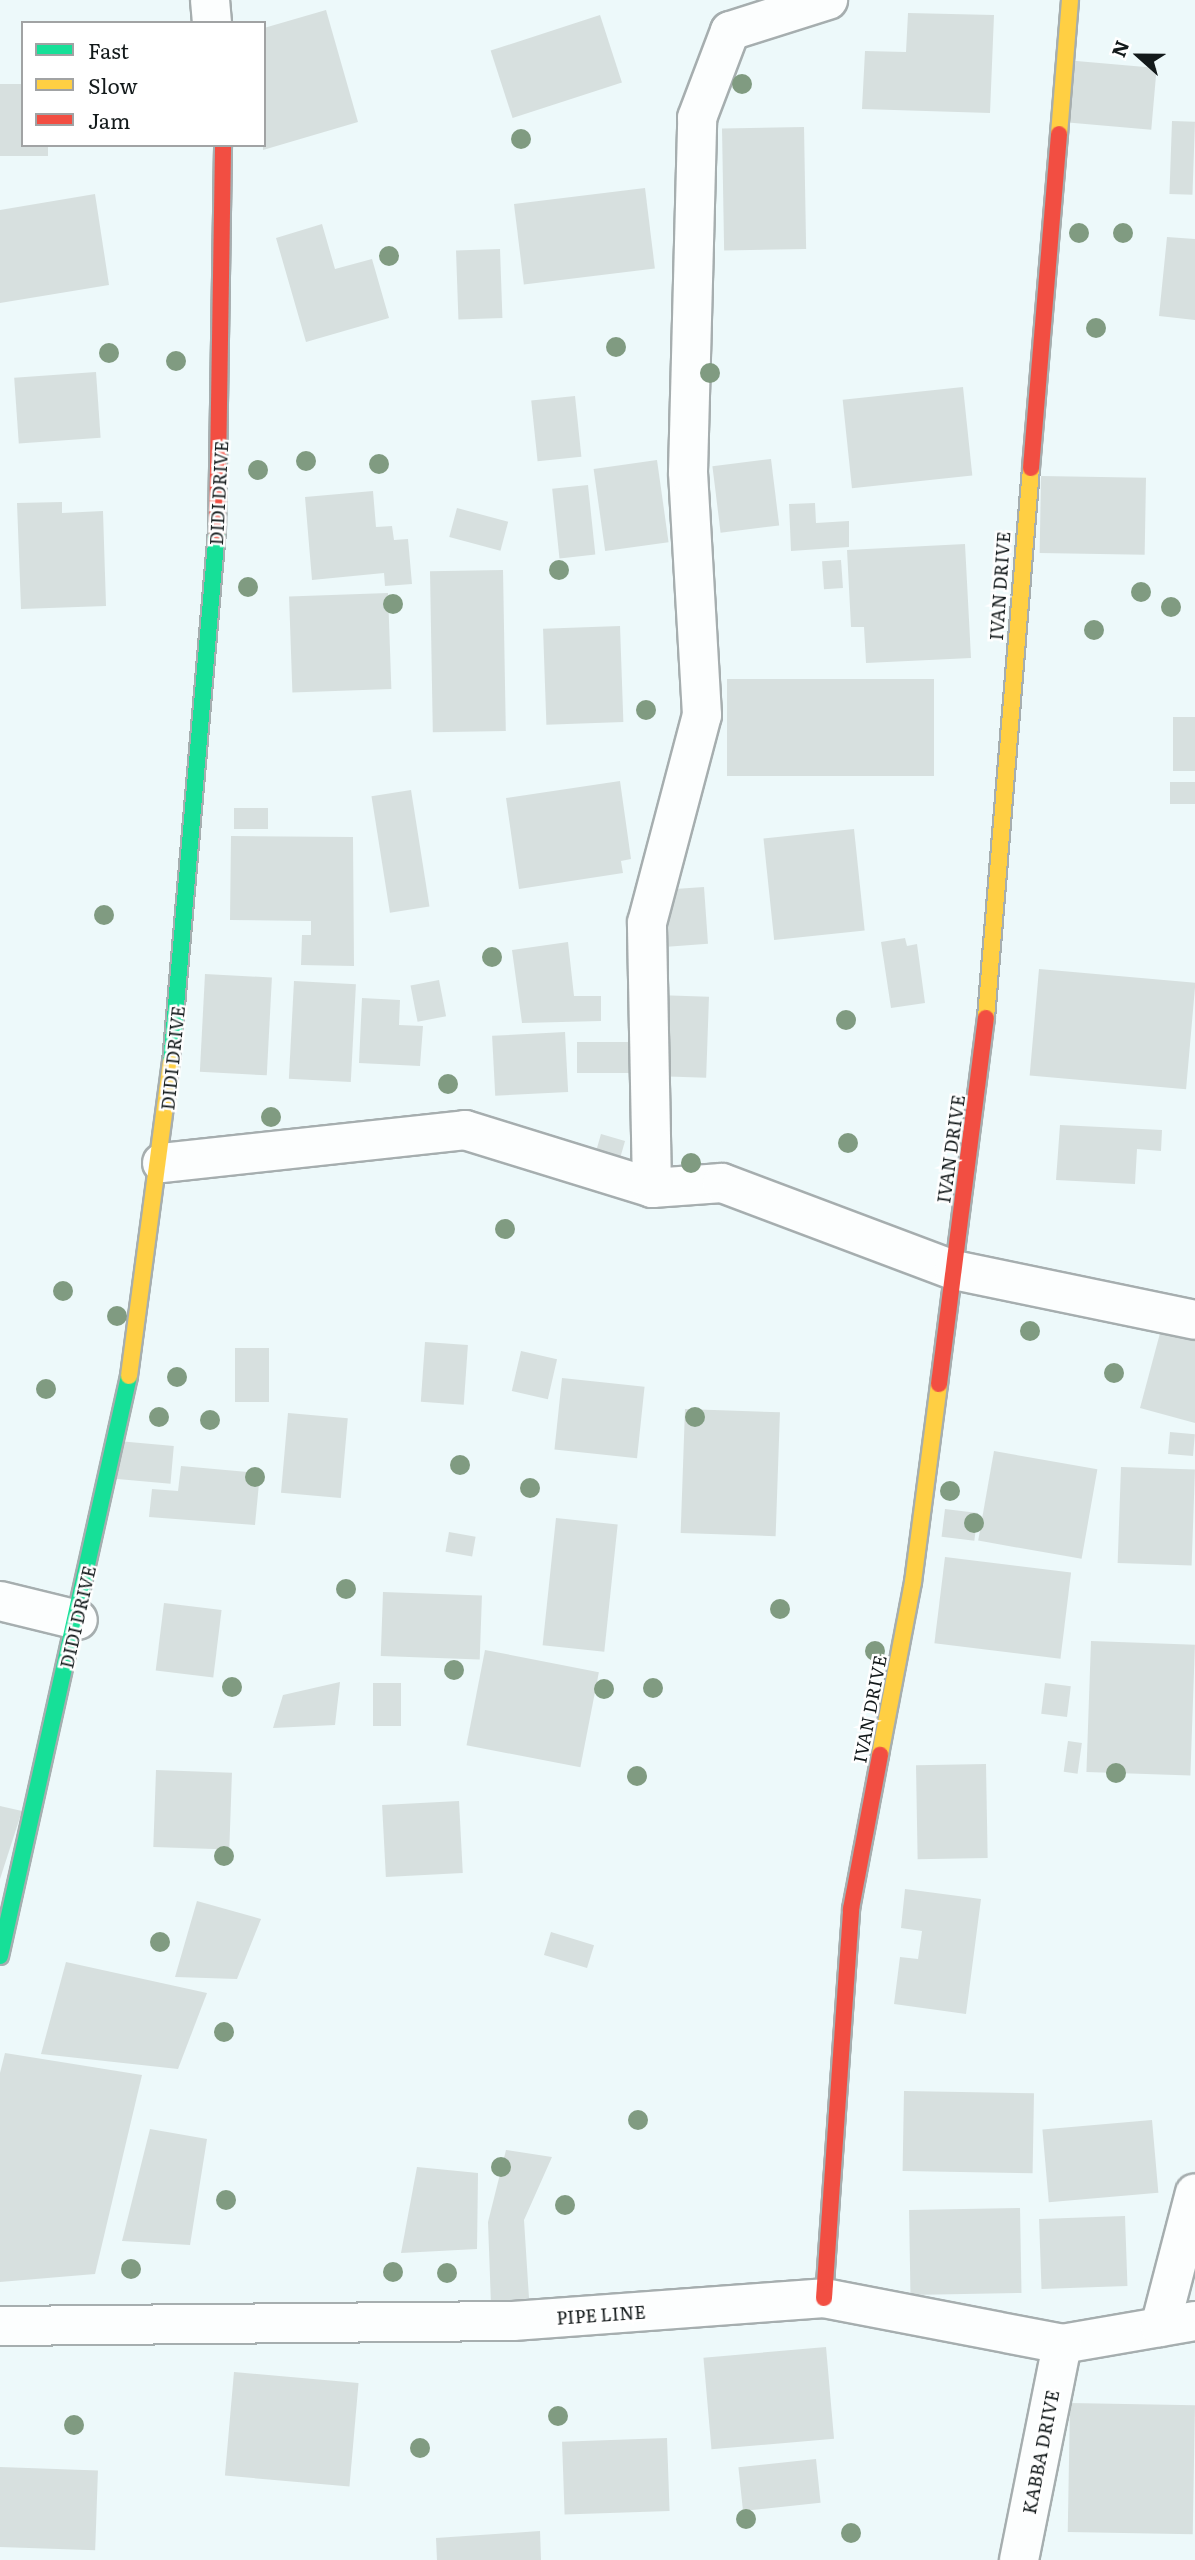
<!DOCTYPE html>
<style>
body{margin:0}
#map{position:relative;width:1195px;height:2560px;overflow:hidden;background:#edf9fa;font-family:Literata,serif}
div>[style]{position:absolute}
[style*='--x']{left:calc(var(--x)*1px);top:calc(var(--y)*1px);width:calc(var(--w)*1px);rotate:calc(var(--a)*1deg)}
.building>*{inset:0;background:#d7e0df;transform-origin:0 0}
.roads{filter:drop-shadow(2px 0 #a6aeaf) drop-shadow(-2px 0 #a6aeaf) drop-shadow(0 2px #a6aeaf) drop-shadow(0 -2px #a6aeaf)}
.street>*{height:38px;margin:-19px;padding:0 19px;transform-origin:19px;border-radius:19px;background:#fcfefe}
.fast>*{height:16px;margin:-8px;padding:0 8px;transform-origin:8px;border-radius:8px;background:#16e098}
.slow>*{height:16px;margin:-8px;padding:0 8px;transform-origin:8px;border-radius:8px;background:#ffcf43}
.jam>*{height:16px;margin:-8px;padding:0 8px;transform-origin:8px;border-radius:8px;background:#f24e42}
.trees>*{width:20px;height:20px;margin:-10px;border-radius:50%;background:#809b81}
span{translate:-50% -50%;white-space:nowrap;text-align:center;line-height:1.15;-webkit-text-stroke:5px #fff;paint-order:stroke}
.street-label{font-size:18px;color:#131a1b}
.legend{position:absolute;left:21px;top:21px;width:245px;height:126px;box-sizing:border-box;background:#fff;border:2px solid #a1a3a4;margin:0;padding:9px 12px;list-style:none;font-size:21px;color:#131a1b}
.legend li{display:flex;align-items:center;gap:14px;height:35px}
.legend b{width:35px;border:2px solid #a1a3a4}
.north{position:absolute;left:1104px;top:21px;width:70px;height:70px;-webkit-text-stroke:5px #fff;paint-order:stroke;rotate:291deg;font-size:19px;font-weight:700;line-height:28px;text-align:center;color:#131a1b}
.north::after{content:'';display:block;margin:auto;width:24px;height:32px;background:#131a1b;clip-path:polygon(50% 0,100% 100%,50% 72%,0 100%)}
</style>
<div id="map">
<div class="building">
<div style="clip-path:polygon(326px 10px,358px 122px,263px 150px,264px 28px)"></div>
<div style="clip-path:polygon(908px 13px,994px 15px,990px 113px,862px 109px,865px 51px,906px 52px)"></div>
<div style="left:600px;top:15px;width:71px;height:115px;rotate:72deg"></div>
<div style="left:1065px;top:60px;width:92px;height:62px;rotate:5deg"></div>
<div style="clip-path:polygon(0 84px,23px 84px,23px 145px,48px 145px,48px 156px,0 156px)"></div>
<div style="left:1172px;top:121px;width:23px;height:73px;rotate:2deg"></div>
<div style="left:804px;top:127px;width:122px;height:82px;rotate:89deg"></div>
<div style="left:645px;top:188px;width:81px;height:132px;rotate:83deg"></div>
<div style="clip-path:polygon(95px 194px,109px 285px,0 303px,0 210px)"></div>
<div style="clip-path:polygon(322px 224px,335px 269px,372px 259px,389px 318px,306px 342px,276px 238px)"></div>
<div style="clip-path:polygon(1167px 237px,1195px 239px,1195px 320px,1159px 316px)"></div>
<div style="left:500px;top:249px;width:69px;height:44px;rotate:88deg"></div>
<div style="left:96px;top:372px;width:66px;height:82px;rotate:86deg"></div>
<div style="left:963px;top:387px;width:89px;height:121px;rotate:84deg"></div>
<div style="left:575px;top:396px;width:61px;height:44px;rotate:84deg"></div>
<div style="left:771px;top:459px;width:67px;height:59px;rotate:83deg"></div>
<div style="left:657px;top:460px;width:83px;height:64px;rotate:82deg"></div>
<div style="left:1041px;top:476px;width:105px;height:77px;rotate:1deg"></div>
<div style="left:588px;top:485px;width:70px;height:36px;rotate:84deg"></div>
<div style="clip-path:polygon(373px 491px,376px 527px,392px 526px,394px 540px,408px 539px,412px 584px,385px 586px,384px 573px,312px 580px,305px 497px)"></div>
<div style="clip-path:polygon(62px 502px,62px 513px,103px 511px,106px 606px,21px 609px,17px 503px)"></div>
<div style="clip-path:polygon(815px 503px,816px 523px,849px 521px,849px 547px,791px 551px,789px 504px)"></div>
<div style="left:457px;top:508px;width:53px;height:30px;rotate:15deg"></div>
<div style="clip-path:polygon(965px 544px,971px 658px,866px 663px,864px 627px,851px 627px,847px 550px)"></div>
<div style="left:841px;top:560px;width:28px;height:19px;rotate:86deg"></div>
<div style="left:503px;top:570px;width:161px;height:73px;rotate:89deg"></div>
<div style="left:388px;top:593px;width:96px;height:99px;rotate:88deg"></div>
<div style="left:620px;top:626px;width:96px;height:77px;rotate:88deg"></div>
<div style="left:727px;top:679px;width:207px;height:97px"></div>
<div style="left:1195px;top:717px;width:54px;height:22px;rotate:90deg"></div>
<div style="clip-path:polygon(620px 781px,631px 859px,621px 861px,623px 873px,519px 889px,506px 798px)"></div>
<div style="left:1195px;top:782px;width:22px;height:25px;rotate:90deg"></div>
<div style="left:411px;top:790px;width:118px;height:40px;rotate:81deg"></div>
<div style="left:234px;top:808px;width:34px;height:21px"></div>
<div style="left:854px;top:829px;width:102px;height:91px;rotate:84deg"></div>
<div style="clip-path:polygon(231px 836px,353px 837px,354px 966px,301px 965px,302px 935px,311px 935px,311px 921px,230px 920px)"></div>
<div style="left:704px;top:887px;width:57px;height:44px;rotate:86deg"></div>
<div style="clip-path:polygon(905px 938px,907px 946px,917px 944px,925px 1003px,891px 1008px,881px 942px)"></div>
<div style="clip-path:polygon(568px 942px,574px 996px,601px 996px,601px 1021px,522px 1023px,512px 950px)"></div>
<div style="left:1039px;top:969px;width:157px;height:107px;rotate:5deg"></div>
<div style="left:205px;top:974px;width:67px;height:98px;rotate:3deg"></div>
<div style="left:439px;top:980px;width:37px;height:29px;rotate:79deg"></div>
<div style="left:294px;top:981px;width:62px;height:98px;rotate:3deg"></div>
<div style="left:656px;top:995px;width:53px;height:81px;rotate:2deg"></div>
<div style="clip-path:polygon(362px 998px,400px 1000px,399px 1025px,423px 1026px,420px 1066px,359px 1063px)"></div>
<div style="left:565px;top:1032px;width:60px;height:73px;rotate:87deg"></div>
<div style="left:642px;top:1042px;width:31px;height:65px;rotate:90deg"></div>
<div style="clip-path:polygon(1060px 1125px,1162px 1130px,1161px 1151px,1137px 1149px,1135px 1184px,1056px 1180px)"></div>
<div style="left:601px;top:1134px;width:25px;height:28px;rotate:16deg"></div>
<div style="clip-path:polygon(1163px 1322px,1195px 1331px,1195px 1423px,1140px 1408px)"></div>
<div style="left:425px;top:1342px;width:43px;height:60px;rotate:4deg"></div>
<div style="left:235px;top:1348px;width:34px;height:54px"></div>
<div style="left:521px;top:1351px;width:37px;height:41px;rotate:13deg"></div>
<div style="left:562px;top:1378px;width:83px;height:72px;rotate:6deg"></div>
<div style="left:685px;top:1409px;width:95px;height:124px;rotate:2deg"></div>
<div style="left:288px;top:1413px;width:60px;height:80px;rotate:5deg"></div>
<div style="left:1170px;top:1432px;width:25px;height:22px;rotate:5deg"></div>
<div style="left:118px;top:1441px;width:56px;height:38px;rotate:5deg"></div>
<div style="left:994px;top:1451px;width:105px;height:91px;rotate:10deg"></div>
<div style="clip-path:polygon(181px 1466px,260px 1473px,255px 1525px,149px 1517px,152px 1489px,178px 1491px)"></div>
<div style="left:1121px;top:1467px;width:74px;height:96px;rotate:2deg"></div>
<div style="left:945px;top:1509px;width:33px;height:28px;rotate:7deg"></div>
<div style="left:556px;top:1518px;width:62px;height:128px;rotate:6deg"></div>
<div style="left:449px;top:1532px;width:27px;height:20px;rotate:10deg"></div>
<div style="left:945px;top:1557px;width:127px;height:87px;rotate:7deg"></div>
<div style="left:383px;top:1592px;width:99px;height:64px;rotate:2deg"></div>
<div style="left:164px;top:1603px;width:58px;height:68px;rotate:7deg"></div>
<div style="left:1091px;top:1641px;width:104px;height:131px;rotate:2deg"></div>
<div style="left:485px;top:1650px;width:116px;height:97px;rotate:11deg"></div>
<div style="clip-path:polygon(340px 1682px,335px 1725px,273px 1728px,283px 1695px)"></div>
<div style="left:401px;top:1683px;width:43px;height:28px;rotate:90deg"></div>
<div style="left:1045px;top:1683px;width:26px;height:31px;rotate:7deg"></div>
<div style="left:1068px;top:1741px;width:14px;height:31px;rotate:8deg"></div>
<div style="left:986px;top:1764px;width:94px;height:70px;rotate:89deg"></div>
<div style="left:156px;top:1770px;width:76px;height:77px;rotate:2deg"></div>
<div style="left:459px;top:1801px;width:72px;height:77px;rotate:87deg"></div>
<div style="clip-path:polygon(0 1806px,22px 1811px,0 1879px)"></div>
<div style="clip-path:polygon(905px 1889px,981px 1899px,966px 2014px,894px 2004px,900px 1957px,918px 1959px,922px 1931px,901px 1928px)"></div>
<div style="clip-path:polygon(197px 1901px,261px 1919px,237px 1979px,175px 1977px)"></div>
<div style="left:551px;top:1932px;width:45px;height:24px;rotate:17deg"></div>
<div style="clip-path:polygon(66px 1962px,207px 1993px,178px 2069px,41px 2054px)"></div>
<div style="clip-path:polygon(5px 2053px,142px 2075px,95px 2274px,0 2282px,0 2073px)"></div>
<div style="left:904px;top:2091px;width:130px;height:80px;rotate:1deg"></div>
<div style="left:1152px;top:2120px;width:73px;height:110px;rotate:85deg"></div>
<div style="clip-path:polygon(150px 2129px,207px 2139px,190px 2245px,122px 2241px)"></div>
<div style="clip-path:polygon(506px 2150px,552px 2157px,524px 2220px,529px 2298px,491px 2305px,488px 2222px)"></div>
<div style="clip-path:polygon(417px 2167px,478px 2173px,477px 2249px,401px 2253px)"></div>
<div style="left:1020px;top:2208px;width:85px;height:111px;rotate:89deg"></div>
<div style="left:1125px;top:2216px;width:70px;height:86px;rotate:88deg"></div>
<div style="left:826px;top:2347px;width:92px;height:123px;rotate:85deg"></div>
<div style="left:234px;top:2372px;width:125px;height:104px;rotate:5deg"></div>
<div style="left:1070px;top:2403px;width:125px;height:129px;rotate:1deg"></div>
<div style="left:667px;top:2438px;width:73px;height:105px;rotate:88deg"></div>
<div style="left:816px;top:2459px;width:44px;height:78px;rotate:84deg"></div>
<div style="left:0;top:2467px;width:98px;height:80px;rotate:2deg"></div>
<div style="clip-path:polygon(540px 2531px,541px 2560px,437px 2560px,436px 2538px)"></div>
</div>
<div class="roads">
<div class="street">
<div style="--x:210;--y:0;--w:23;--a:85"></div>
<div style="--x:162;--y:1163;--w:305;--a:-6.2"></div>
<div style="--x:465;--y:1130;--w:196;--a:17.2"></div>
<div style="--x:652;--y:1188;--w:70;--a:-4.1"></div>
<div style="--x:722;--y:1183;--w:248;--a:20.6"></div>
<div style="--x:954;--y:1270;--w:246;--a:11.7"></div>
<div style="--x:652;--y:1188;--w:265;--a:-91.1"></div>
<div style="--x:647;--y:923;--w:215;--a:-75.2"></div>
<div style="--x:702;--y:715;--w:243;--a:-93.3"></div>
<div style="--x:688;--y:472;--w:354;--a:-88.5"></div>
<div style="--x:697;--y:118;--w:93;--a:-69.2"></div>
<div style="--x:730;--y:31;--w:103;--a:-17.6"></div>
<div style="--x:0;--y:1601;--w:80;--a:13.7"></div>
<div style="--x:0;--y:2326;--w:513;--a:-0.56"></div>
<div style="--x:513;--y:2321;--w:312;--a:-4.2"></div>
<div style="--x:824;--y:2298;--w:242;--a:10.9"></div>
<div style="--x:1062;--y:2344;--w:135;--a:-9.8"></div>
<div style="--x:1160;--y:2327;--w:138;--a:-75.4"></div>
<div style="--x:1019;--y:2560;--w:220;--a:-78.7"></div>
</div>
<div class="fast">
<div style="--x:171;--y:1063;--w:534;--a:-85.06"></div>
<div style="--x:0;--y:1956;--w:594;--a:-77.46"></div>
</div>
<div class="slow">
<div style="--x:1059;--y:134;--w:134;--a:-85.3"></div>
<div style="--x:986;--y:1018;--w:552;--a:-85.32"></div>
<div style="--x:129;--y:1376;--w:316;--a:-82.4"></div>
<div style="--x:880;--y:1755;--w:176;--a:-79.2"></div>
<div style="--x:913;--y:1582;--w:200;--a:-82.5"></div>
</div>
<div class="jam">
<div style="--x:1031;--y:468;--w:335;--a:-85.2"></div>
<div style="--x:217;--y:531;--w:386;--a:-89.1"></div>
<div style="--x:939;--y:1384;--w:369;--a:-82.7"></div>
<div style="--x:824;--y:2298;--w:390;--a:-86"></div>
<div style="--x:851;--y:1909;--w:157;--a:-79.3"></div>
</div>
</div>
<div class="trees">
<div style="left:742px;top:84px"></div>
<div style="left:521px;top:139px"></div>
<div style="left:1079px;top:233px"></div>
<div style="left:1123px;top:233px"></div>
<div style="left:389px;top:256px"></div>
<div style="left:1096px;top:328px"></div>
<div style="left:616px;top:347px"></div>
<div style="left:109px;top:353px"></div>
<div style="left:176px;top:361px"></div>
<div style="left:710px;top:373px"></div>
<div style="left:306px;top:461px"></div>
<div style="left:379px;top:464px"></div>
<div style="left:258px;top:470px"></div>
<div style="left:559px;top:570px"></div>
<div style="left:248px;top:587px"></div>
<div style="left:1141px;top:592px"></div>
<div style="left:393px;top:604px"></div>
<div style="left:1171px;top:607px"></div>
<div style="left:1094px;top:630px"></div>
<div style="left:646px;top:710px"></div>
<div style="left:104px;top:915px"></div>
<div style="left:492px;top:957px"></div>
<div style="left:846px;top:1020px"></div>
<div style="left:448px;top:1084px"></div>
<div style="left:271px;top:1117px"></div>
<div style="left:848px;top:1143px"></div>
<div style="left:691px;top:1163px"></div>
<div style="left:505px;top:1229px"></div>
<div style="left:63px;top:1291px"></div>
<div style="left:117px;top:1316px"></div>
<div style="left:1030px;top:1331px"></div>
<div style="left:1114px;top:1373px"></div>
<div style="left:177px;top:1377px"></div>
<div style="left:46px;top:1389px"></div>
<div style="left:159px;top:1417px"></div>
<div style="left:695px;top:1417px"></div>
<div style="left:210px;top:1420px"></div>
<div style="left:460px;top:1465px"></div>
<div style="left:255px;top:1477px"></div>
<div style="left:530px;top:1488px"></div>
<div style="left:950px;top:1491px"></div>
<div style="left:974px;top:1523px"></div>
<div style="left:346px;top:1589px"></div>
<div style="left:780px;top:1609px"></div>
<div style="left:875px;top:1651px"></div>
<div style="left:454px;top:1670px"></div>
<div style="left:232px;top:1687px"></div>
<div style="left:653px;top:1688px"></div>
<div style="left:604px;top:1689px"></div>
<div style="left:1116px;top:1773px"></div>
<div style="left:637px;top:1776px"></div>
<div style="left:224px;top:1856px"></div>
<div style="left:160px;top:1942px"></div>
<div style="left:224px;top:2032px"></div>
<div style="left:638px;top:2120px"></div>
<div style="left:501px;top:2167px"></div>
<div style="left:226px;top:2200px"></div>
<div style="left:565px;top:2205px"></div>
<div style="left:131px;top:2269px"></div>
<div style="left:393px;top:2272px"></div>
<div style="left:447px;top:2273px"></div>
<div style="left:558px;top:2416px"></div>
<div style="left:74px;top:2425px"></div>
<div style="left:420px;top:2448px"></div>
<div style="left:746px;top:2519px"></div>
<div style="left:851px;top:2533px"></div>
</div>
<div class="street-label">
<span style="left:219px;top:493px;rotate:-87deg">DIDI DRIVE</span>
<span style="left:1000px;top:586px;rotate:-86deg">IVAN DRIVE</span>
<span style="left:173px;top:1058px;rotate:-84deg">DIDI DRIVE</span>
<span style="left:951px;top:1149px;rotate:-82deg">IVAN DRIVE</span>
<span style="left:78px;top:1617px;rotate:-77deg">DIDI DRIVE</span>
<span style="left:870px;top:1709px;rotate:-79deg">IVAN DRIVE</span>
<span style="left:601px;top:2315px;rotate:-4deg">PIPE LINE</span>
<span style="left:1041px;top:2452px;rotate:-79deg">KABBA DRIVE</span>
</div>
<ul class="legend">
<li><b style="height:9px;background:#16e098"></b>Fast</li>
<li><b style="height:9px;background:#ffcf43"></b>Slow</li>
<li><b style="height:9px;background:#f24e42"></b>Jam</li>
</ul>
<div class="north">N</div>
</div>
